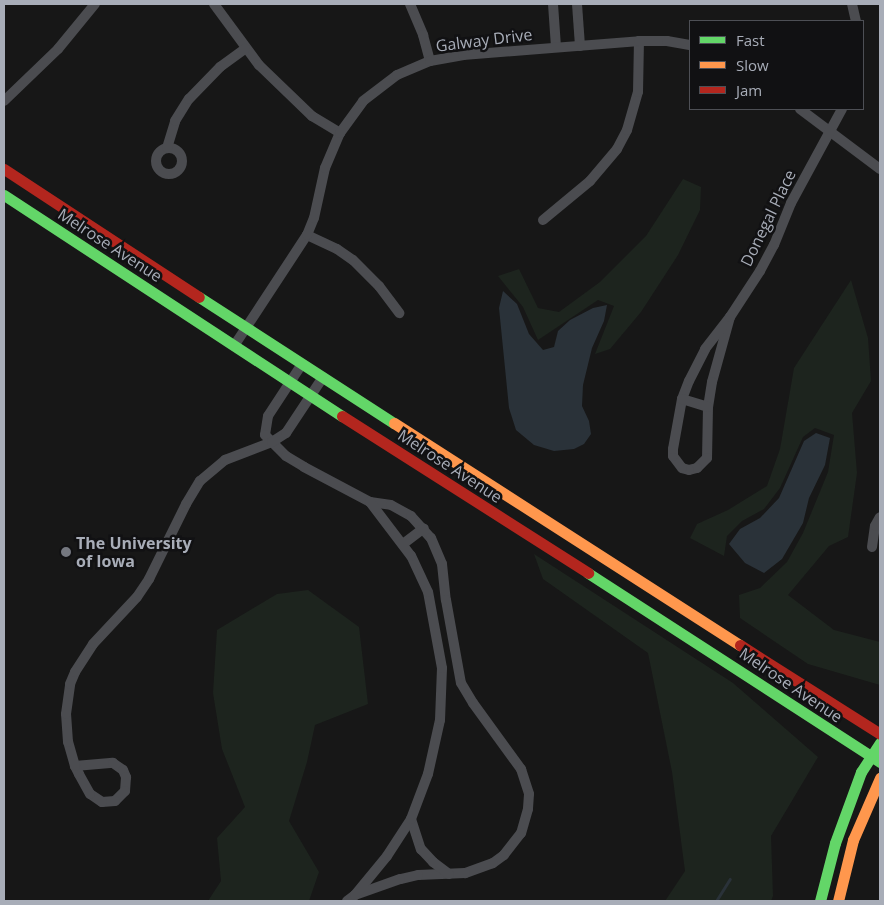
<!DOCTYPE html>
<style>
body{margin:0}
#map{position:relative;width:884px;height:905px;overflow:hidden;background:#171717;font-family:"Open Sans",sans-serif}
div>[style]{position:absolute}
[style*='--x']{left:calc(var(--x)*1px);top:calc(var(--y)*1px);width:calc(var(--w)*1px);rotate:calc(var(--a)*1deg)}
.green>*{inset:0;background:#1d241e}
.water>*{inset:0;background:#2a3239}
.stream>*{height:3px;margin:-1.5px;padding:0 1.5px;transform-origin:1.5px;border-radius:1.5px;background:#2a3239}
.street>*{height:10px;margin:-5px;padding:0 5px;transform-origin:5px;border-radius:5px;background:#4b4c50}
.street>.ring{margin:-5px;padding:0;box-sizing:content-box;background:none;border:10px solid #4b4c50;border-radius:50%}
.fast>*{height:11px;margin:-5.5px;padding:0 5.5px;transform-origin:5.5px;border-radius:5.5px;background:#63d668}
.slow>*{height:11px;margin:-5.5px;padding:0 5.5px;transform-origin:5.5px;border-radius:5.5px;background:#ff974d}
.jam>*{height:11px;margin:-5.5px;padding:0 5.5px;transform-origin:5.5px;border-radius:5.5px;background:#b3261e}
.dots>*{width:14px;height:14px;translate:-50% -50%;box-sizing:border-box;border:2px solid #111113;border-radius:50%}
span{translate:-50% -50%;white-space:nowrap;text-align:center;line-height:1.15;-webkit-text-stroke:5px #111113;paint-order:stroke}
.street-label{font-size:16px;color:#a8adb8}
.poi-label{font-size:16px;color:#a8adb8;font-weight:700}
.left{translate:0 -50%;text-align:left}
.frame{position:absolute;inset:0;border:5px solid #a8adb8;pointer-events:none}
.legend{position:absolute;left:689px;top:20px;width:175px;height:90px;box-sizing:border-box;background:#111113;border:1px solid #4d4f55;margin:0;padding:6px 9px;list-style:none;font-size:15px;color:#a8adb8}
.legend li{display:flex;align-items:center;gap:10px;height:25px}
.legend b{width:25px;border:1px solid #4d4f55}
</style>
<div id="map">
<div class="green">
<div style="clip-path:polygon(683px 179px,701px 187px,700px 210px,678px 255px,641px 312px,610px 349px,595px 354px,614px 306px,598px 300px,538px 340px,523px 307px,498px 276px,519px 269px,538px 308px,559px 312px,600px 282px,646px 236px)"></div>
<div style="clip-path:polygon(851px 280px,868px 338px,871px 381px,852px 413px,857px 473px,848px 537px,829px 546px,788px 595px,834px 630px,880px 642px,880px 685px,808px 664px,740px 618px,739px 595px,760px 588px,787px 562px,803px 533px,828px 472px,834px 435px,815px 428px,803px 437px,780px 488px,764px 509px,742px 521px,727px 536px,724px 556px,690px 538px,697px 524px,728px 510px,767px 486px,780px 449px,794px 368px)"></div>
<div style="clip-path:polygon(534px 554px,733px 683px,818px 757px,771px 836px,773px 896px,771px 901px,665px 901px,685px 871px,672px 772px,648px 653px,543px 579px)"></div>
<div style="clip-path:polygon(308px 590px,359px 627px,368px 704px,315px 725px,307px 762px,289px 821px,319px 872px,309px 901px,208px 901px,221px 881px,217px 838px,245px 807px,222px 749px,213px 693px,217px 630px,277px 594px)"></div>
</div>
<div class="water">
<div style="clip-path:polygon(503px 291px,517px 304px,529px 334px,543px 350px,554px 347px,558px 331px,570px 320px,593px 308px,607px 305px,604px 321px,592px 348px,583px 385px,582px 406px,589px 421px,591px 434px,584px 444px,574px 449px,554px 451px,534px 445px,516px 430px,509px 408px,499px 308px)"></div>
<div style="clip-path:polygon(816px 433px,830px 438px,825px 465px,809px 498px,803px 523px,782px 559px,764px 573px,745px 563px,729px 544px,740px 529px,760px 518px,779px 498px,804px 441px)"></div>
</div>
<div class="stream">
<div style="--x:716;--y:901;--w:26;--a:-58"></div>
</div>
<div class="street">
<div style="--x:214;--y:4;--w:76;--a:53.6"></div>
<div style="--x:259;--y:65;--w:74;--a:43.9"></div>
<div style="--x:312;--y:116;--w:33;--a:31"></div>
<div style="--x:410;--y:4;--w:34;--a:67"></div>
<div style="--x:423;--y:35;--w:27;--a:75"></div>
<div style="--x:553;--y:4;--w:43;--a:86"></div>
<div style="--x:577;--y:4;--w:42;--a:85.9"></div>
<div style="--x:852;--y:4;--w:17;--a:77"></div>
<div style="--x:4;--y:101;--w:75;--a:-43.9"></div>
<div style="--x:58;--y:49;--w:58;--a:-50.6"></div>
<div style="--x:800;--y:109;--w:100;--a:36.9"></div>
<div class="ring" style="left:156px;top:148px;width:16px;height:16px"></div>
<div style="--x:167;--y:148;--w:28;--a:-73"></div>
<div style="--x:175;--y:121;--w:26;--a:-58"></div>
<div style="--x:189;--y:99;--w:45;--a:-45.9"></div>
<div style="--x:220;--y:67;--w:31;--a:-36"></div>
<div style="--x:543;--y:220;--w:61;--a:-39.7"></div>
<div style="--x:590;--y:181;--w:42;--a:-49.8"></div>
<div style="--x:617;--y:149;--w:21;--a:-62"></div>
<div style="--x:627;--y:130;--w:40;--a:-74"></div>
<div style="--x:638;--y:92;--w:51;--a:-88.9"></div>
<div style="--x:307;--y:235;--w:33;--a:25"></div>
<div style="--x:337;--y:249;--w:19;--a:35"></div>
<div style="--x:353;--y:260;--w:37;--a:45"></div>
<div style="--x:379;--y:286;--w:34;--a:53"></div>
<div style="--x:730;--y:317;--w:67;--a:105.5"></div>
<div style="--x:712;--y:382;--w:25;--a:99"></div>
<div style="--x:708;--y:407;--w:51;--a:91.1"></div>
<div style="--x:707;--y:458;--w:14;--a:135"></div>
<div style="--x:697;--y:468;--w:8;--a:166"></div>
<div style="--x:689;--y:470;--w:7;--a:-164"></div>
<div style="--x:682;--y:468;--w:15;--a:-127"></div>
<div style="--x:673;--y:456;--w:7;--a:-90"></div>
<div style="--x:673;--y:449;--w:51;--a:-79.8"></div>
<div style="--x:682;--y:399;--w:19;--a:-69"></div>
<div style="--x:689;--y:381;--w:36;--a:-63"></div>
<div style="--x:705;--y:349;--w:41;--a:-52"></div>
<div style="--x:730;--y:317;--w:55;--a:-56.9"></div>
<div style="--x:760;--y:271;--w:30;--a:-62"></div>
<div style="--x:774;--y:245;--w:45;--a:-68"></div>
<div style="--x:791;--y:203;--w:107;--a:-61.5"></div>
<div style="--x:234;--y:346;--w:133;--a:-56.7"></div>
<div style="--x:307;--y:235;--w:18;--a:-68"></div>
<div style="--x:314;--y:218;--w:51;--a:-77.6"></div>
<div style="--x:325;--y:168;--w:38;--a:-67"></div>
<div style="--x:340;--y:133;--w:39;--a:-54"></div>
<div style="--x:363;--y:101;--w:43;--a:-37.4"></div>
<div style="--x:397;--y:75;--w:36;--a:-23"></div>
<div style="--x:430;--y:61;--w:34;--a:-10"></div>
<div style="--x:463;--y:55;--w:177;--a:-4.5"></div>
<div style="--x:639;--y:41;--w:28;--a:0"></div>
<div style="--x:667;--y:41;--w:23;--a:10"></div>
<div style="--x:302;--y:364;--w:62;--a:123.2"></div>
<div style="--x:268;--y:416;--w:19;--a:99"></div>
<div style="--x:265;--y:435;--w:30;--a:45"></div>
<div style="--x:286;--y:456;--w:21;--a:31"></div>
<div style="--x:304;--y:467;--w:75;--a:27.9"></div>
<div style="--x:370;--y:502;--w:21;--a:8"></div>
<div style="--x:391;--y:505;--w:23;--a:29"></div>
<div style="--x:411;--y:516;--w:30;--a:48"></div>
<div style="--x:431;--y:538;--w:28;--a:67"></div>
<div style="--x:442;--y:564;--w:36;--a:84"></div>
<div style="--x:446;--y:600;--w:84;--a:79.8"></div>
<div style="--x:461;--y:683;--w:23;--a:59"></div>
<div style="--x:473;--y:703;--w:82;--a:54"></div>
<div style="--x:521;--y:769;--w:26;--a:72"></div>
<div style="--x:529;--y:794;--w:15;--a:94"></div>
<div style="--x:528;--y:809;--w:25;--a:106"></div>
<div style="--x:521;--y:833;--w:28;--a:128"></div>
<div style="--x:504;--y:855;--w:14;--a:144"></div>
<div style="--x:493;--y:863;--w:30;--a:160"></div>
<div style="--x:465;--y:873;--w:47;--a:177.6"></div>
<div style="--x:418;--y:875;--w:18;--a:167"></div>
<div style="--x:400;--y:879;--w:48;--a:160.4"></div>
<div style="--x:682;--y:399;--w:27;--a:17"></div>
<div style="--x:403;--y:544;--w:26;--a:-37"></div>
<div style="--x:872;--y:547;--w:21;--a:-82"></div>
<div style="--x:875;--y:526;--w:10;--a:-61"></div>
<div style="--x:75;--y:766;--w:38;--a:-5"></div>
<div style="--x:113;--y:763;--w:12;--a:35"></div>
<div style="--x:123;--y:770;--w:8;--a:67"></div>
<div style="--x:126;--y:777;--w:14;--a:94"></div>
<div style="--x:125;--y:791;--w:14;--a:135"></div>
<div style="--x:115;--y:801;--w:13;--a:176"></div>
<div style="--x:102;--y:802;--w:14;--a:-146"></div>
<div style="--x:90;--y:794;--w:23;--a:-119"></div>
<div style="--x:79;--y:774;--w:9;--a:-117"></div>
<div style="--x:75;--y:766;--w:25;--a:-106"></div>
<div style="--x:68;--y:742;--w:28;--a:-94"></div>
<div style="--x:66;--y:714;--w:30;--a:-82"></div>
<div style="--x:70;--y:684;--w:13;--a:-67"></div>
<div style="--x:75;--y:672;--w:33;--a:-57"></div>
<div style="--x:93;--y:644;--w:64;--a:-46.9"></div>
<div style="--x:137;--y:597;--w:22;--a:-56"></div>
<div style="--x:149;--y:579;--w:84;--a:-63.7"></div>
<div style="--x:186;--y:504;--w:27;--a:-59"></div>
<div style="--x:200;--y:481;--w:33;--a:-40"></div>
<div style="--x:225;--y:460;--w:50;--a:-21"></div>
<div style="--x:272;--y:442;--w:17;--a:-33"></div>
<div style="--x:286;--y:433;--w:67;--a:-56.5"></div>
<div style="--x:411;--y:819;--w:32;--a:72"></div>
<div style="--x:421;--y:849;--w:18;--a:47"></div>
<div style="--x:433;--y:862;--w:20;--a:37"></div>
<div style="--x:347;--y:901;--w:10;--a:-37"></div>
<div style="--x:355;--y:895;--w:50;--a:-50.6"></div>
<div style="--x:387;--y:856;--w:44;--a:-57"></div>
<div style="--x:411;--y:819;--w:48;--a:-69.3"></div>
<div style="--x:428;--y:774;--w:55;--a:-77.5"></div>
<div style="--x:440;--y:720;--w:52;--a:-87.8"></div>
<div style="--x:442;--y:668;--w:77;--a:-100.4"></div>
<div style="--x:428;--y:592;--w:40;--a:-115"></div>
<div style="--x:411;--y:556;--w:68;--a:-127.2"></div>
</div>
<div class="fast">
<div style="--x:4;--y:195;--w:404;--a:33.2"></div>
<div style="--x:199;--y:297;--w:232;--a:32.9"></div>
<div style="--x:588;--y:573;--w:348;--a:32.9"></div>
<div style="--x:820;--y:901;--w:60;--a:-75.5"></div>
<div style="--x:835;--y:843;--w:76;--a:-69.9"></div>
<div style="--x:861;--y:772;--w:35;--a:-57"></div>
</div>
<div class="slow">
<div style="--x:394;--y:423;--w:411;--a:32.7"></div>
<div style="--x:838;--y:901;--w:63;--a:-76.2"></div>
<div style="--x:853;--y:840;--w:68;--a:-66.5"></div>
</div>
<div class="jam">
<div style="--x:4;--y:169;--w:233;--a:33.3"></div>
<div style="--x:342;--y:416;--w:292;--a:32.5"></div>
<div style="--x:740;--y:645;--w:166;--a:32.4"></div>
</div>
<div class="dots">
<div style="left:66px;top:552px;background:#757880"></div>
</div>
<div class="street-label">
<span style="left:484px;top:40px;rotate:-7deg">Galway Drive</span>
<span style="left:768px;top:218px;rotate:-64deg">Donegal Place</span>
<span style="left:110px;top:245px;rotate:33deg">Melrose Avenue</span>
<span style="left:450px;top:466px;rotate:33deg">Melrose Avenue</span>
<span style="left:791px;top:685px;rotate:34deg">Melrose Avenue</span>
</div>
<div class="poi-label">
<span class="left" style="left:76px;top:552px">The University<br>of Iowa</span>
</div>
<div class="frame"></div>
<ul class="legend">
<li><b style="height:6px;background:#63d668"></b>Fast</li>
<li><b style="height:6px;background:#ff974d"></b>Slow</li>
<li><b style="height:6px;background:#b3261e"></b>Jam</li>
</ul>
</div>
